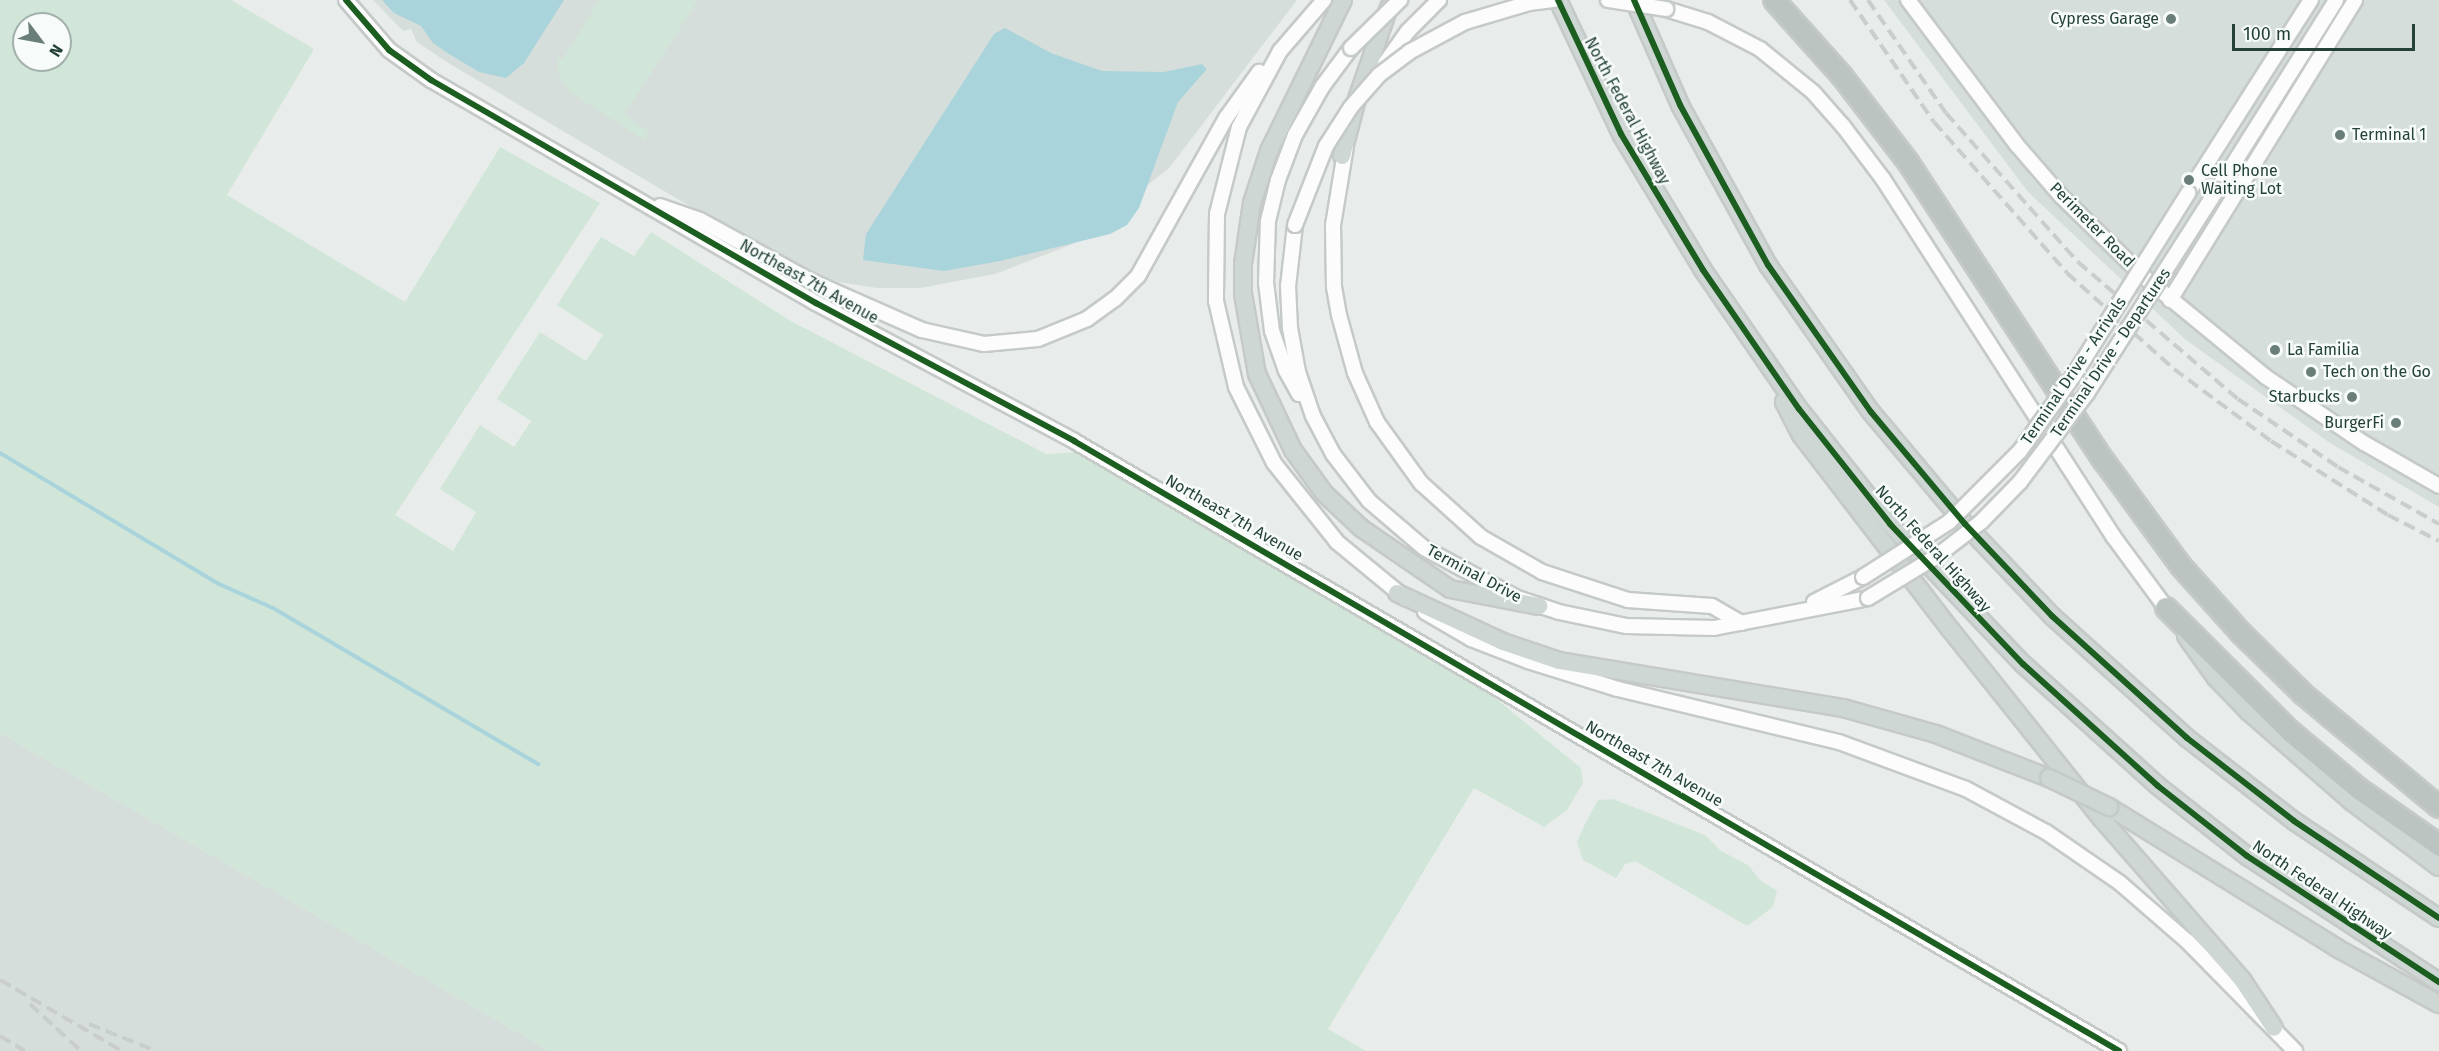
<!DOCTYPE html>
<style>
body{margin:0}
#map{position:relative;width:2439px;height:1051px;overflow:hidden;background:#e8edeb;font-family:"Fira Sans",sans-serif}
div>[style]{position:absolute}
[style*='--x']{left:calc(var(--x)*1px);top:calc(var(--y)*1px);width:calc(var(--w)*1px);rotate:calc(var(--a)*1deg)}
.built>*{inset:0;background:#d6dedb}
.green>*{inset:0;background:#d1e6d8}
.water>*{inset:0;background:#a9d4db}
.stream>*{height:4px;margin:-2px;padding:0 2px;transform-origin:2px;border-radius:2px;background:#a9d4db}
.roads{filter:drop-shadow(2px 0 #c5cac8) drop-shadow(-2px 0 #c5cac8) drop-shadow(0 2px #c5cac8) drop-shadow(0 -2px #c5cac8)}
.tertiary>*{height:14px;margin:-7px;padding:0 7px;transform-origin:7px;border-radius:7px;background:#fcfcfc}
.primary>*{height:16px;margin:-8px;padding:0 8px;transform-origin:8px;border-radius:8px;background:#cfd7d5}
.motorway>*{height:20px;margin:-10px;padding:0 10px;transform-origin:10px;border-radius:10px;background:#bcc4c2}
.rail>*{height:4px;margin-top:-2px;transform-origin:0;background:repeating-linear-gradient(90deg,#c9cdcc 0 12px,transparent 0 18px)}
.bridges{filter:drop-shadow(2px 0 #c5cac8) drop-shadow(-2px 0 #c5cac8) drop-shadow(0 2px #c5cac8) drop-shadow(0 -2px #c5cac8)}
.tertiary-bridge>*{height:14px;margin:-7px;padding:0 7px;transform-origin:7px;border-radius:7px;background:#fcfcfc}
.primary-bridge>*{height:16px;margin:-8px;padding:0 8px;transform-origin:8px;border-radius:8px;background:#cfd7d5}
.cycleway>*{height:6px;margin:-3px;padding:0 3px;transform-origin:3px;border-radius:3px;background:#1b5e20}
.dots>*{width:16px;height:16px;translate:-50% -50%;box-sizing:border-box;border:3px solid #f7fbf9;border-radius:50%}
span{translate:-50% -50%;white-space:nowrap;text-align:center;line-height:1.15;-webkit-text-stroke:5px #f7fbf9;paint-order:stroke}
.poi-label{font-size:16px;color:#24423a}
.right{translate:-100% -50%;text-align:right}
.left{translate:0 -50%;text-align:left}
.street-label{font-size:16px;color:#24423a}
.north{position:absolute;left:12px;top:12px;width:60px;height:60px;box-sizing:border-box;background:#f7fbf9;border:2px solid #a3b1ad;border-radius:50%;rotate:122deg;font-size:16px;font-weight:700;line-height:24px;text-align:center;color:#24423a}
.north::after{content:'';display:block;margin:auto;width:21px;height:27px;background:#697e78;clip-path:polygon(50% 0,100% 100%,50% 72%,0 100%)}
.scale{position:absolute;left:2232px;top:24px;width:183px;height:27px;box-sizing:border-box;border:3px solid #24423a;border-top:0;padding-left:8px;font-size:18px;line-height:21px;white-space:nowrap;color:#24423a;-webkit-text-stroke:4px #f7fbf9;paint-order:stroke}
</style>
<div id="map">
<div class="built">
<div style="clip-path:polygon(373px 0,1297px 0,1170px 167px,1078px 242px,995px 274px,920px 288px,877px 288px,837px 282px,782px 261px,445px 61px,417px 42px,411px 29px,403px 31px)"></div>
<div style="clip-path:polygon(1884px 0,2439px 0,2439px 507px,2330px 443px,2186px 340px,2028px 192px)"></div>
<div style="clip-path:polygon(0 733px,324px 920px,550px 1051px,0 1051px)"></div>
</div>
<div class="green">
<div style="clip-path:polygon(evenodd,0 0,231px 0,314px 49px,227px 195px,405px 302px,500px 147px,600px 203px,395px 515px,453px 551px,476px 512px,440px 489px,480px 425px,514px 447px,531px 421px,497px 399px,540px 332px,586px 361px,603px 335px,557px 305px,601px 237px,634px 256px,651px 232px,789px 320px,1046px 454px,1080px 452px,1489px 693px,1581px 768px,1583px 783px,1567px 810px,1544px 827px,1474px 788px,1328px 1029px,1366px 1051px,550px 1051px,0 733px,0 0,24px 24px,60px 24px,60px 60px,24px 60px,24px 24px)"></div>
<div style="clip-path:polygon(599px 0,698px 0,624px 115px,649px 132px,644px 140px,570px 92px,558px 73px,558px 58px,563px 59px)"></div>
<div style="clip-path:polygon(1613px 799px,1705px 835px,1721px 851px,1748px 865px,1760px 880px,1777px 891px,1773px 907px,1747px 926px,1635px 861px,1625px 864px,1616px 878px,1583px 860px,1577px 842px,1585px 824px,1598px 800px)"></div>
</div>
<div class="water">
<div style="clip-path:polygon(382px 0,564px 0,524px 63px,506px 78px,479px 72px,449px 54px,433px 43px,421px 26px,394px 13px)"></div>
<div style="clip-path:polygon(1005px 28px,1051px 53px,1102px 71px,1164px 72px,1202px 64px,1207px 69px,1178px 102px,1139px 208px,1127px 225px,1110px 234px,1000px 261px,944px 271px,863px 260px,866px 234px,994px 34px)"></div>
</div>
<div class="stream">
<div style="--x:0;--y:453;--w:255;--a:30.9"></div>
<div style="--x:219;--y:584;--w:59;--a:24"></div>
<div style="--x:273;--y:608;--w:308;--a:30.5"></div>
</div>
<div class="roads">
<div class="tertiary">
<div style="--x:346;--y:0;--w:66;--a:49.3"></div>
<div style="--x:389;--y:50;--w:52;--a:35.5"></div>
<div style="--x:431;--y:80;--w:445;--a:30.1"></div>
<div style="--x:816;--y:303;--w:293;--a:28.1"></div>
<div style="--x:1074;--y:441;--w:1210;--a:30.27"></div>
<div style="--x:1324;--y:0;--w:67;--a:130.8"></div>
<div style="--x:1280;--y:51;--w:86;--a:118.3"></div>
<div style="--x:1239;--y:127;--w:90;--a:104.2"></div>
<div style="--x:1217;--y:214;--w:87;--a:90.7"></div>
<div style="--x:1216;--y:301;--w:88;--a:76.9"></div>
<div style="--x:1236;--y:387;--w:85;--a:63.4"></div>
<div style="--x:1274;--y:463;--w:101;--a:51.4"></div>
<div style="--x:1337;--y:542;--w:88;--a:39.5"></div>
<div style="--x:1908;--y:0;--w:180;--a:53.1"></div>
<div style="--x:2016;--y:144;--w:69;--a:49.1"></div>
<div style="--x:2061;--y:196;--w:115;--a:44.3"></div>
<div style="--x:2143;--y:276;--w:159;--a:39.4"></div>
<div style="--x:2266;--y:377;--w:118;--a:34"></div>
<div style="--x:2364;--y:443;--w:86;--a:29.8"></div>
<div style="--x:1666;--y:9;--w:44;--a:17.2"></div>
<div style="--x:1708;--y:22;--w:59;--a:27.4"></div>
<div style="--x:1760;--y:49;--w:68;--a:39.1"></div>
<div style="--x:1813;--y:92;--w:45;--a:48.6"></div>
<div style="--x:1843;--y:126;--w:66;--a:53"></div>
<div style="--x:1883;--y:179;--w:425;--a:57.2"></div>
<div style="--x:2113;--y:536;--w:89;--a:53.6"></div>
<div style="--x:1376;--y:76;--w:55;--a:-54.6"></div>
<div style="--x:1408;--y:31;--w:44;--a:-45"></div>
<div style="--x:1346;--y:146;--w:80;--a:99.3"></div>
<div style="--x:1333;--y:225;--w:62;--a:89.1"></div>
<div style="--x:1334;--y:287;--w:28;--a:80"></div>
<div style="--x:1339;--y:315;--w:60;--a:74.6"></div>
<div style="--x:1355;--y:373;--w:54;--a:65.8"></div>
<div style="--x:1377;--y:422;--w:75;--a:54.2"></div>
<div style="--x:1421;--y:483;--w:81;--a:42"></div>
<div style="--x:1481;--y:537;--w:70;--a:29.8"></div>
<div style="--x:1542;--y:572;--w:90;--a:18"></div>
<div style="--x:1628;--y:600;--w:84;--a:4.1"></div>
<div style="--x:1712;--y:606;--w:34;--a:30"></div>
<div style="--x:2217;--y:190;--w:224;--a:-57.9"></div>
<div style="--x:2188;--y:193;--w:229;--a:-57.5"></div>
<div style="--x:660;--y:206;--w:42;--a:19.3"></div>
<div style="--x:700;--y:220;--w:129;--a:28.8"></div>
<div style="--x:813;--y:282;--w:119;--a:23.8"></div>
<div style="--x:922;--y:330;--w:64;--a:12.7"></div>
<div style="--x:984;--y:344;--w:54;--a:-5.3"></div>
<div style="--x:1038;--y:339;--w:53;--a:-22.2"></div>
<div style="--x:1087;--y:319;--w:34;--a:-36"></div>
<div style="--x:1115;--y:299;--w:33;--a:-45"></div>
<div style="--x:1138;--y:276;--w:181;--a:-60.9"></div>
<div style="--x:1226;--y:118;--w:57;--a:-54.3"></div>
<div style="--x:1295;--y:225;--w:61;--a:96.5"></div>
<div style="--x:1288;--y:286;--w:42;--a:87.3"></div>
<div style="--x:1290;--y:328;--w:45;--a:79.7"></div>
<div style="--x:1298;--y:372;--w:46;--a:71.2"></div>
<div style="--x:1313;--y:416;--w:43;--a:62.2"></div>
<div style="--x:1333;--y:454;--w:59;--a:52.5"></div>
<div style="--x:1369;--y:501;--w:72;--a:40.5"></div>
<div style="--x:1424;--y:548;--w:106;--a:28.3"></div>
<div style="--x:1517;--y:598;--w:44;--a:18.4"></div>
<div style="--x:1559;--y:612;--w:68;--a:11.8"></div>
<div style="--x:1626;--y:626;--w:88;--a:1.3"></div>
<div style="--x:1714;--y:628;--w:157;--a:-11"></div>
<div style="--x:2170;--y:300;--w:352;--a:-58.3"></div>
<div style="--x:1299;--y:394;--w:26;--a:-119"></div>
<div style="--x:1286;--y:371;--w:42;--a:-109.3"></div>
<div style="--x:1272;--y:331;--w:48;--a:-97.1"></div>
<div style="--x:1266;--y:283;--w:62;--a:-88.2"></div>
<div style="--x:1268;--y:221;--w:42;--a:-76.3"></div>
<div style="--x:1278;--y:180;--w:48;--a:-69.3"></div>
<div style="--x:1295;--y:135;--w:55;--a:-60.6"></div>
<div style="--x:1322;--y:87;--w:49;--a:-53.4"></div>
<div style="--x:1814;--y:602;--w:55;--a:-27"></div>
<div style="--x:1425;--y:612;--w:53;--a:30.4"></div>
<div style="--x:1471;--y:639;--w:61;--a:21.1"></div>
<div style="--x:1528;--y:661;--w:94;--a:17.3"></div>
<div style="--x:1618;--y:689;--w:227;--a:13.5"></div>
<div style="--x:1839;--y:742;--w:135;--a:20.3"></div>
<div style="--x:1966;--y:789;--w:91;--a:28.3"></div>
<div style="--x:2046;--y:832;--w:90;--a:34.6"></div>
<div style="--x:2120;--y:883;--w:90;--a:40.9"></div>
<div style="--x:2188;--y:942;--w:153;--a:45.5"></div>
</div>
<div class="primary">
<div style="--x:1343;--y:0;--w:168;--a:116.1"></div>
<div style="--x:1269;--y:151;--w:55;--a:108.1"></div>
<div style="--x:1252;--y:203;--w:62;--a:98.4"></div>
<div style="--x:1243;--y:264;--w:30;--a:90"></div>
<div style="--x:1243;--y:294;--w:81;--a:80.1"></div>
<div style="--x:1257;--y:374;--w:84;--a:64.7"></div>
<div style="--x:1293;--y:450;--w:53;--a:54.2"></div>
<div style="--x:1324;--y:493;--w:51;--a:43.4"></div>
<div style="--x:1361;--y:528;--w:108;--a:34.4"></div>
<div style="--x:1450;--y:589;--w:91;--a:10.8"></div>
<div style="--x:1558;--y:0;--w:148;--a:64.8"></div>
<div style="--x:1621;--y:134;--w:159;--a:58.9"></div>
<div style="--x:1703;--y:270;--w:169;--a:55.4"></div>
<div style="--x:1799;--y:409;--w:147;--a:51.6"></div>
<div style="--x:1890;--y:524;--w:193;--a:46.5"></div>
<div style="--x:2023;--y:664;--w:182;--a:42.1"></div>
<div style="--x:2158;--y:786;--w:113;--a:38.2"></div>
<div style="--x:2247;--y:856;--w:230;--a:33.3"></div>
<div style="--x:1634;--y:0;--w:115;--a:66.3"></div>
<div style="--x:1680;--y:105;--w:183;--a:61.2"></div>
<div style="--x:1768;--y:265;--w:179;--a:55"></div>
<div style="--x:1871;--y:412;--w:146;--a:50"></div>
<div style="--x:1965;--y:524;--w:127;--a:46.6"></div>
<div style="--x:2052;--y:616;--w:182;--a:42.1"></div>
<div style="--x:2187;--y:738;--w:135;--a:37.8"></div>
<div style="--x:2294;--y:821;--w:174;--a:33.8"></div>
<div style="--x:1342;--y:156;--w:59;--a:-75.3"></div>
<div style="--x:1357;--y:99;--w:97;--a:-70.8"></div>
<div style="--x:1784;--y:402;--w:37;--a:63"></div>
<div style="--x:1801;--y:435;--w:245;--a:52.5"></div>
<div style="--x:1950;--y:629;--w:242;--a:51.4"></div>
<div style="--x:2101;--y:818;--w:216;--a:48.9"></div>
<div style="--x:2243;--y:981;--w:56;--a:56.6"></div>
<div style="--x:1397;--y:593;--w:117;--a:24.8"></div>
<div style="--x:1503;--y:642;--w:59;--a:18.7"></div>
<div style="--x:1559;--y:661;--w:288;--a:9.4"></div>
<div style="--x:1843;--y:708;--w:97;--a:15.6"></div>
<div style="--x:1936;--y:734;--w:121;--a:21.3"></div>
<div style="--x:2186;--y:636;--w:52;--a:54.5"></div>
<div style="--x:2216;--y:678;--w:47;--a:45.9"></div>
<div style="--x:2249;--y:712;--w:135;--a:41.1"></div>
<div style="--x:2351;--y:801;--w:110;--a:36.9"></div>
<div style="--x:2109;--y:807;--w:268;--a:31.7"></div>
<div style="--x:2337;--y:948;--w:116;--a:28.8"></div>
</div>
<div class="motorway">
<div style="--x:1774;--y:0;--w:102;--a:48.2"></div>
<div style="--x:1842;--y:76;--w:108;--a:52.5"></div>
<div style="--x:1908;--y:162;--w:358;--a:56.8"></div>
<div style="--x:2104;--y:461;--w:129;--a:53.8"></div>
<div style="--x:2180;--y:565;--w:91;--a:48.1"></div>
<div style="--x:2241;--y:633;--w:87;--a:44.5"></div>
<div style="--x:2303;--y:694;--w:177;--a:39.7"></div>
<div style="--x:2166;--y:608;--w:176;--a:44.8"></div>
<div style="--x:2291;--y:732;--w:89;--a:40"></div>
<div style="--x:2359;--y:789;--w:98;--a:35"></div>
</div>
</div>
<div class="rail">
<div style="--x:1850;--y:0;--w:148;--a:55.5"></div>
<div style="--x:1934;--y:122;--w:201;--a:48.6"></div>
<div style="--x:2067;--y:273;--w:144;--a:41.9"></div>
<div style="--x:2174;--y:369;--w:121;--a:36.6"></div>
<div style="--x:2271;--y:441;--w:138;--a:32.3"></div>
<div style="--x:2388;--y:515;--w:57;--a:27"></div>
<div style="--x:1868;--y:0;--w:137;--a:55.4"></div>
<div style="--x:1946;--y:113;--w:199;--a:48.5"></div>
<div style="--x:2078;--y:262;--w:211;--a:40.6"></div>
<div style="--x:2238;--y:399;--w:121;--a:34.2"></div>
<div style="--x:2338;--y:467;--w:116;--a:29.4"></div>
<div style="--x:0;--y:980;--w:141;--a:30.2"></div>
<div style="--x:30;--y:1004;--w:69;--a:42.7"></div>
<div style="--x:89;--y:1024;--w:72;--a:21.9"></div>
<div style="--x:0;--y:1036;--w:29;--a:31"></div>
</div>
<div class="bridges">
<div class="tertiary-bridge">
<div style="--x:1608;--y:0;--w:59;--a:8.8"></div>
<div style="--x:1351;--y:48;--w:69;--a:-44.4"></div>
<div style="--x:1295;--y:225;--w:85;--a:-68.6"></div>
<div style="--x:1326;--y:146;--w:46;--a:-57.3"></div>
<div style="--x:1351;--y:107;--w:43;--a:-48.8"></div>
<div style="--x:1379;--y:75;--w:38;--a:-37"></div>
<div style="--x:1409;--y:52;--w:64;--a:-28.2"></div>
<div style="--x:1465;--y:22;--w:67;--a:-16.5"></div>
<div style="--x:1529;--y:3;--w:26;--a:-7"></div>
<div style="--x:1863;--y:577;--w:102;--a:-32.6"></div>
<div style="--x:1949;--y:522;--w:100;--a:-45"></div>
<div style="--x:2020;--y:451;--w:93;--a:-54.6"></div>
<div style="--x:2074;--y:375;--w:215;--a:-57.9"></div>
<div style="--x:1868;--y:598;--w:81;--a:-31.3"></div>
<div style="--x:1937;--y:556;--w:56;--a:-37.7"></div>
<div style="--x:1981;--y:522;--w:56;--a:-45.7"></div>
<div style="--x:2020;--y:482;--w:111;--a:-53"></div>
<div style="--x:2087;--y:393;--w:241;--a:-57.4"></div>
</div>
<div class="primary-bridge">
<div style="--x:2049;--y:778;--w:67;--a:25.8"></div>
</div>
</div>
<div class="cycleway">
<div style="--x:346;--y:0;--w:66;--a:49.3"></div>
<div style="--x:389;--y:50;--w:52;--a:35.5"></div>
<div style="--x:431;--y:80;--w:445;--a:30.1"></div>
<div style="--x:816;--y:303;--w:293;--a:28.1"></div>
<div style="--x:1074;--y:441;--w:1210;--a:30.27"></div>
<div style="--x:1558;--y:0;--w:148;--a:64.8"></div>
<div style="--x:1621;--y:134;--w:159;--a:58.9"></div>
<div style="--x:1703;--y:270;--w:169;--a:55.4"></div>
<div style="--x:1799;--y:409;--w:147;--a:51.6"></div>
<div style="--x:1890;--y:524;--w:193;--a:46.5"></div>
<div style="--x:2023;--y:664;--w:182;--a:42.1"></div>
<div style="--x:2158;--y:786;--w:113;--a:38.2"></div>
<div style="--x:2247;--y:856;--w:230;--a:33.3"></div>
<div style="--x:1634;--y:0;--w:115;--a:66.3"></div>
<div style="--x:1680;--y:105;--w:183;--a:61.2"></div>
<div style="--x:1768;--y:265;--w:179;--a:55"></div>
<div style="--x:1871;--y:412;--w:146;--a:50"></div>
<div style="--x:1965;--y:524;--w:127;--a:46.6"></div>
<div style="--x:2052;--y:616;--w:182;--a:42.1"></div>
<div style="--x:2187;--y:738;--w:135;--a:37.8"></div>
<div style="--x:2294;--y:821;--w:174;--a:33.8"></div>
</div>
<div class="dots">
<div style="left:2171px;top:19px;background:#697e78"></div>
<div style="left:2340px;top:135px;background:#697e78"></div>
<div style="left:2189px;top:180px;background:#697e78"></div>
<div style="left:2275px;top:350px;background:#697e78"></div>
<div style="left:2311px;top:372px;background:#697e78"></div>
<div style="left:2352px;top:397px;background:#697e78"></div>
<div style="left:2396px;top:423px;background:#697e78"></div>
</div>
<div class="poi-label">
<span class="right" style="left:2159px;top:19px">Cypress Garage</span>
<span class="left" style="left:2352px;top:135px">Terminal 1</span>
<span class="left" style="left:2201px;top:180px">Cell Phone<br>Waiting Lot</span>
<span class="left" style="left:2287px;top:350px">La Familia</span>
<span class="left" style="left:2323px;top:372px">Tech on the Go</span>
<span class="right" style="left:2340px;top:397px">Starbucks</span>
<span class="right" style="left:2384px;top:423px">BurgerFi</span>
</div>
<div class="street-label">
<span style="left:1627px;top:111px;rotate:62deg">North Federal Highway</span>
<span style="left:2092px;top:225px;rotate:45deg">Perimeter Road</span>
<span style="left:809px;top:282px;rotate:29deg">Northeast 7th Avenue</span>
<span style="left:2111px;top:353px;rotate:-56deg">Terminal Drive - Departures</span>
<span style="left:2074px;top:371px;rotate:-56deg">Terminal Drive - Arrivals</span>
<span style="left:1234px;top:518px;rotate:30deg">Northeast 7th Avenue</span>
<span style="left:1933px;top:549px;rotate:48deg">North Federal Highway</span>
<span style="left:1474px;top:574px;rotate:28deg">Terminal Drive</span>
<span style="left:1654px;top:764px;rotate:30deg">Northeast 7th Avenue</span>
<span style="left:2322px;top:890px;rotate:34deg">North Federal Highway</span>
</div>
<div class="north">N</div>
<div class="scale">100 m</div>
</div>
